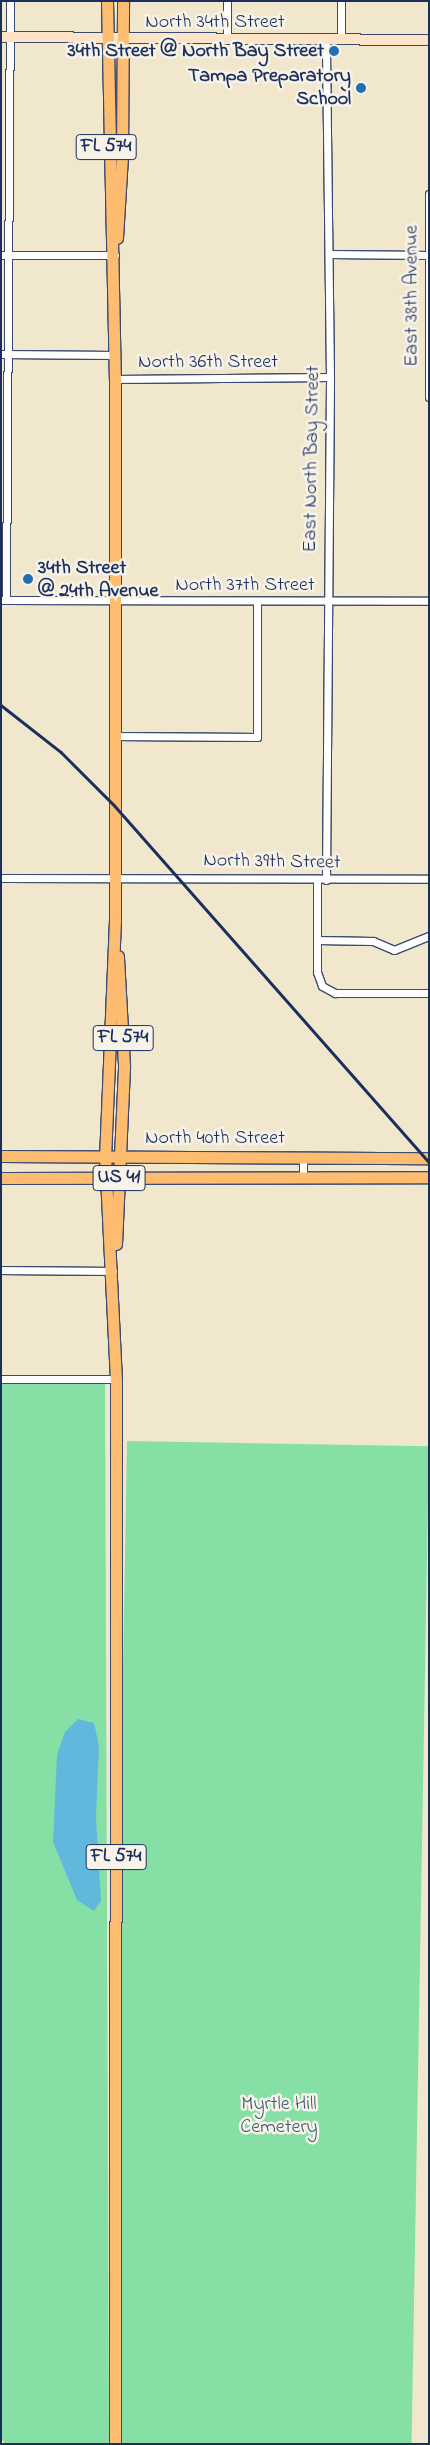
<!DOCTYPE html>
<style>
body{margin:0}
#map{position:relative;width:430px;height:2445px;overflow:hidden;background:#f1e7cd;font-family:"Indie Flower",sans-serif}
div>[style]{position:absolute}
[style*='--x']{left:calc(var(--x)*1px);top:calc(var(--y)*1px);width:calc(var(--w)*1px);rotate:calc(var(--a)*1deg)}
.green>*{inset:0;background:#86dfa4;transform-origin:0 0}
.water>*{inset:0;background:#60b9dd}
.roads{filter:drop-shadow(1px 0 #3b4b6f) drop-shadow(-1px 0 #3b4b6f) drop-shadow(0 1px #3b4b6f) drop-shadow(0 -1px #3b4b6f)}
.street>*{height:7px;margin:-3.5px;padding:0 3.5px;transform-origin:3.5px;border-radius:3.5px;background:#fff}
.secondary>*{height:10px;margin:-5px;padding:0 5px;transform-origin:5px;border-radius:5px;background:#fee4c6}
.primary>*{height:11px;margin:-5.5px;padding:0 5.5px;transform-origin:5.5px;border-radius:5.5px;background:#fdbc70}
.rail>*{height:2.5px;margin:-1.25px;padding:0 1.25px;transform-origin:1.25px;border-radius:1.25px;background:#1b2f5e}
.dots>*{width:14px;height:14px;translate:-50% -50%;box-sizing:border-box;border:2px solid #f7f3e8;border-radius:50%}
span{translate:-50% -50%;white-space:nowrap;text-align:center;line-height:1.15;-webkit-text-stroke:5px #f7f3e8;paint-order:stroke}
.shield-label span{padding:1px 4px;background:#f7f3e8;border:1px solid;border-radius:4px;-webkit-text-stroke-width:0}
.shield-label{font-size:19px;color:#1b2f5e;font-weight:700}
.street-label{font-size:20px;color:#1b2f5e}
.poi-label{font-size:20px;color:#1b2f5e;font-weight:700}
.right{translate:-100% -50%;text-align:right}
.left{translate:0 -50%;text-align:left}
.park-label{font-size:20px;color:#365b70}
.frame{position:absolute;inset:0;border:2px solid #1b2f5e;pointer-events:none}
</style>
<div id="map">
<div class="green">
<div style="clip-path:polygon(1px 1379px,105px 1379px,109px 2444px,5px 2444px,1px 2438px)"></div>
<div style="left:127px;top:1441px;width:302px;height:1003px;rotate:1deg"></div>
</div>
<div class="water">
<div style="clip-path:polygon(78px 1719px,94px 1723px,99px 1746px,96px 1817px,101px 1901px,94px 1911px,77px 1900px,53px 1842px,57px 1755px,65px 1732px)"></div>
</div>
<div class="roads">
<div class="street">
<div style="--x:341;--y:1;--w:38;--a:90"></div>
<div style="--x:227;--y:38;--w:37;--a:-90"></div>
<div style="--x:429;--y:194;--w:203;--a:90"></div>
<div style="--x:329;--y:254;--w:100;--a:0.6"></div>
<div style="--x:1;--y:255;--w:114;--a:0"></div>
<div style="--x:1;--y:354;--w:114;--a:0.5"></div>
<div style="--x:115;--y:379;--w:215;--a:-0.5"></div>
<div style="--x:2;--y:600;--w:427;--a:0.1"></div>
<div style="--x:6;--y:600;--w:599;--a:-89.62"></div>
<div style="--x:115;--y:736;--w:142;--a:0.4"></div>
<div style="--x:257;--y:737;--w:136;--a:-90"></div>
<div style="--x:1;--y:878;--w:428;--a:0.1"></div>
<div style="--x:317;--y:880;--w:92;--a:90"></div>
<div style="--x:317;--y:972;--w:15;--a:70"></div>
<div style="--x:322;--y:986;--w:15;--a:28"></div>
<div style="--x:335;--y:993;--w:94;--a:0"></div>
<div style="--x:326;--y:880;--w:503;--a:-89.54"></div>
<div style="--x:330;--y:377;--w:338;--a:-90.7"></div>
<div style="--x:317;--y:940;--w:56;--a:1"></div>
<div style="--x:373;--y:941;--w:23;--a:23"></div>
<div style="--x:394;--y:950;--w:38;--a:-22"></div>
<div style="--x:303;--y:1156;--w:21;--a:90"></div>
<div style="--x:1;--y:1270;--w:112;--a:0.5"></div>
<div style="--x:1;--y:1379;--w:115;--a:0"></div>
</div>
<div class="secondary">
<div style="--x:1;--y:37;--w:428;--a:0.4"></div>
</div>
<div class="primary">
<div style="--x:107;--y:1;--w:378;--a:88.8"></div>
<div style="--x:115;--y:379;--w:541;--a:90"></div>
<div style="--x:115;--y:920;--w:236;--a:92.4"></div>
<div style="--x:105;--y:1156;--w:223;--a:87.2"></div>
<div style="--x:116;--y:1379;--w:1065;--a:90.05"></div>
<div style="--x:117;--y:238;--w:82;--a:-86.5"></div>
<div style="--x:122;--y:156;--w:155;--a:-89.6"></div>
<div style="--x:1;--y:1156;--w:428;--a:0.3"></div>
<div style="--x:1;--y:1178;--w:428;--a:-0.1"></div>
<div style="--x:116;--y:1244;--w:179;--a:-87.4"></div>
<div style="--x:124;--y:1065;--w:109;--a:-93.2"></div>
</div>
</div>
<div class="rail">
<div style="--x:1;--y:705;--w:76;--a:38.1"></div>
<div style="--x:61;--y:752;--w:76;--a:45"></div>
<div style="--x:115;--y:806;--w:475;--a:48.6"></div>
</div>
<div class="dots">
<div style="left:334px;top:51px;background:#1f6fb2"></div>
<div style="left:361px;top:88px;background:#1f6fb2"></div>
<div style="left:28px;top:579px;background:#1f6fb2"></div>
</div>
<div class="shield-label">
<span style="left:106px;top:147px">FL 574</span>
<span style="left:123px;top:1038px">FL 574</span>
<span style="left:119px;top:1178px">US 41</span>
<span style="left:116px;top:1857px">FL 574</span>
</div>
<div class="street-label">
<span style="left:215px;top:22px">North 34th Street</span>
<span style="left:412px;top:296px;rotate:-90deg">East 38th Avenue</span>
<span style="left:208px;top:362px">North 36th Street</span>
<span style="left:312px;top:459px;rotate:-89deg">East North Bay Street</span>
<span style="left:245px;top:585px">North 37th Street</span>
<span style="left:272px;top:862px;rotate:1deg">North 39th Street</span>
<span style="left:215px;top:1138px">North 40th Street</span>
</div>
<div class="poi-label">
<span class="right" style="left:324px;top:51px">34th Street @ North Bay Street</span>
<span class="right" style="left:351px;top:88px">Tampa Preparatory<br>School</span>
<span class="left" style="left:38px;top:580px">34th Street<br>@ 24th Avenue</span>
</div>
<div class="park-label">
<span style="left:279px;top:2116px">Myrtle Hill<br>Cemetery</span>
</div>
<div class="frame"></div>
</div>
